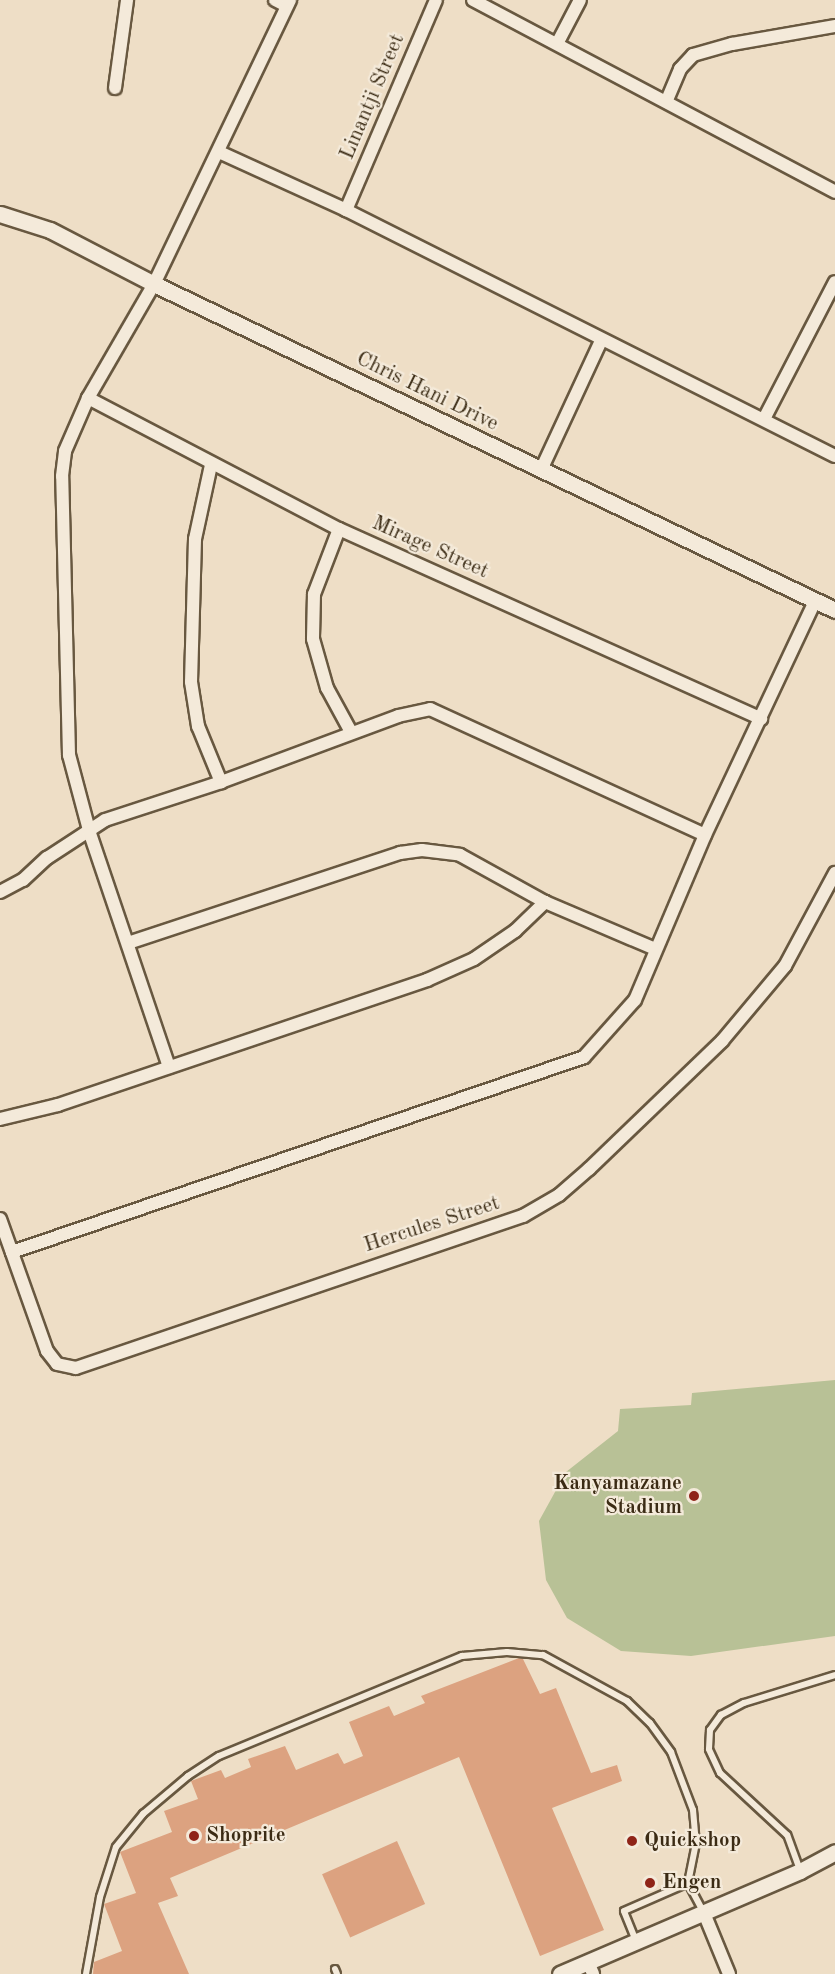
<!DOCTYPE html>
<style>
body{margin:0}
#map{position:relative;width:835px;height:1974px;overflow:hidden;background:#eedec6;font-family:"Old Standard TT",serif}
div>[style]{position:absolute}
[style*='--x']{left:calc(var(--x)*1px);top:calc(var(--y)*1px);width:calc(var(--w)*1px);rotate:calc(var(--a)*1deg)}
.green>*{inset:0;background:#b8c196}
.building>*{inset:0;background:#dca280;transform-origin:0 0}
.roads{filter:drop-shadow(2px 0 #685840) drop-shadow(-2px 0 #685840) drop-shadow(0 2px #685840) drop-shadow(0 -2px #685840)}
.service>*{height:6px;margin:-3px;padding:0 3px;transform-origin:3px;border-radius:3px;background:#f4eada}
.minor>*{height:12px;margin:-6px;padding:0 6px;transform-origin:6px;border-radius:6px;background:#f4eada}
.tertiary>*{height:15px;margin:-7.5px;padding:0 7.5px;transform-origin:7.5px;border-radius:7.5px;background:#f4eada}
.dots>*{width:16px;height:16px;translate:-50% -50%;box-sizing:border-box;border:3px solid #f4eada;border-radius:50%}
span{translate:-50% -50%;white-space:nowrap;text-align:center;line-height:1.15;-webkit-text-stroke:4.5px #f4eada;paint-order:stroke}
.street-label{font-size:21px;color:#3b2b14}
.poi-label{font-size:21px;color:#3b2b14;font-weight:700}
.right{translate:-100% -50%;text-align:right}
.left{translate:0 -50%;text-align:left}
</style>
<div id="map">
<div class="green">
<div style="clip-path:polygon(835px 1380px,835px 1636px,691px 1656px,621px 1651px,567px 1618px,546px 1580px,539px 1521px,566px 1472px,618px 1431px,620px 1409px,691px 1405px,692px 1393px)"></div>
</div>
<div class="building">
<div style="clip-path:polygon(519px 1658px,523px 1659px,540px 1694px,556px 1688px,591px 1773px,617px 1765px,622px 1781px,552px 1808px,604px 1930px,540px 1956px,459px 1757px,170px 1878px,178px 1896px,158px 1903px,189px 1974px,93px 1974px,94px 1962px,122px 1951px,104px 1904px,136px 1893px,120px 1852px,172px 1832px,164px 1811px,198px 1799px,191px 1781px,221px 1770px,225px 1778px,251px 1767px,248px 1759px,285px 1746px,296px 1770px,338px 1753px,344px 1764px,363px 1756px,349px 1722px,389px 1706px,394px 1716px,425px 1703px,421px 1696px)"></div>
<div style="left:397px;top:1841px;width:69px;height:82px;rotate:66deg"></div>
</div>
<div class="roads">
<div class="service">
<div style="--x:800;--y:1870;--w:37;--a:-110"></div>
<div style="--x:787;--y:1835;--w:91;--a:-137.2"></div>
<div style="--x:720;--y:1773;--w:26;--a:-115"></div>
<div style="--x:709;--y:1749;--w:19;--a:-87"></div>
<div style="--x:710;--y:1730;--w:19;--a:-54"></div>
<div style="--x:721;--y:1715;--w:26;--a:-28"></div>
<div style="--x:744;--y:1703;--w:95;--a:-17.1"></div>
<div style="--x:636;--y:1941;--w:32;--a:-112"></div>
<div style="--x:624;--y:1911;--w:70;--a:-23.6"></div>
<div style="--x:335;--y:1969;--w:5;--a:68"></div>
<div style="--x:86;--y:1974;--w:78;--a:-79.7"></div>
<div style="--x:100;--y:1897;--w:52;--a:-72.3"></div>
<div style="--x:116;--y:1847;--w:43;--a:-50.7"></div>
<div style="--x:143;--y:1814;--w:59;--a:-40.2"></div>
<div style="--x:188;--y:1776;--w:37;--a:-33"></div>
<div style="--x:219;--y:1756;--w:263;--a:-22.4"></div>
<div style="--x:462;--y:1656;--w:45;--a:-5.1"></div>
<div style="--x:507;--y:1652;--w:36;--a:5"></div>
<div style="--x:543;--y:1655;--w:96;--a:28.7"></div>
<div style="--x:627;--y:1701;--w:32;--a:44"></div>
<div style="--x:650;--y:1723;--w:36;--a:54"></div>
<div style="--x:671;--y:1752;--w:62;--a:69.2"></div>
<div style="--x:693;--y:1810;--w:33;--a:85"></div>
<div style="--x:696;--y:1843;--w:41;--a:101.3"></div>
<div style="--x:688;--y:1883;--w:32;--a:62"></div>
</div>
<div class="minor">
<div style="--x:275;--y:0;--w:13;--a:27"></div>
<div style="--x:473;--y:0;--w:410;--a:27.9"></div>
<div style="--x:558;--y:42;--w:47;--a:-62.4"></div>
<div style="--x:115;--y:88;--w:89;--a:-82.2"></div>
<div style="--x:667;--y:100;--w:34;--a:-67"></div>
<div style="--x:680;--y:69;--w:19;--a:-47"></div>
<div style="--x:693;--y:55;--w:41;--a:-15.8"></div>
<div style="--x:732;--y:44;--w:105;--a:-9.9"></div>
<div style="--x:219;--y:152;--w:140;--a:24.5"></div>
<div style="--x:346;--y:210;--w:547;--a:26.71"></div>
<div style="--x:346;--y:210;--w:228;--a:-66.8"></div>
<div style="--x:88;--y:398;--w:283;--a:27.6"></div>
<div style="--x:339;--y:529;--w:463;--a:24.2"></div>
<div style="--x:764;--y:419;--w:154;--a:-62.6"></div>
<div style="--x:211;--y:465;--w:76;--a:102.2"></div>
<div style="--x:195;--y:539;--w:143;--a:91.6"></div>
<div style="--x:191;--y:682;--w:45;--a:81"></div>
<div style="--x:198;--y:726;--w:61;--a:67.7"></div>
<div style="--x:541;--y:470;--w:142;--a:-65.1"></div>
<div style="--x:339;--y:529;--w:70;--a:111"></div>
<div style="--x:314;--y:594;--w:45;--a:91.3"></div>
<div style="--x:313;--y:639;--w:51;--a:74.1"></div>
<div style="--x:327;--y:688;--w:50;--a:61.4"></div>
<div style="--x:0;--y:892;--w:26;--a:-28"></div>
<div style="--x:23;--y:880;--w:33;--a:-43"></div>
<div style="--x:47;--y:858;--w:69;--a:-33.2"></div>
<div style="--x:105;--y:820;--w:122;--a:-18.1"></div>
<div style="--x:221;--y:782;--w:189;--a:-20.4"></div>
<div style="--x:398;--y:716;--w:33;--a:-12"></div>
<div style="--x:430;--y:709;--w:302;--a:24.6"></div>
<div style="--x:128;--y:943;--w:287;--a:-18.3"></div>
<div style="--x:400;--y:853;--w:22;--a:-8"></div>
<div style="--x:422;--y:850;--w:38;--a:7"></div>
<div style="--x:460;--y:855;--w:97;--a:28.9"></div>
<div style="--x:545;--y:902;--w:120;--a:23.1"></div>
<div style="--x:169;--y:1067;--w:250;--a:-108.7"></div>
<div style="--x:89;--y:830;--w:78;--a:-104.9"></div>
<div style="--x:69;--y:755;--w:279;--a:-91.4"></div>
<div style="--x:62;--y:476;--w:25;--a:-83"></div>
<div style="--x:65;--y:451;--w:58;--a:-66.5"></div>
<div style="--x:88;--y:398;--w:132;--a:-59.9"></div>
<div style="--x:154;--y:284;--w:315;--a:-64.4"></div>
<div style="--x:0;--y:1119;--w:60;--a:-13.6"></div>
<div style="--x:58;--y:1105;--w:390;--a:-18.7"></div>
<div style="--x:427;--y:980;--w:51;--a:-24.1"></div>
<div style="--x:474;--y:959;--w:50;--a:-34.3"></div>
<div style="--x:515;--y:931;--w:42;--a:-44"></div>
<div style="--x:0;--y:1219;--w:140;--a:70.4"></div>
<div style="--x:47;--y:1351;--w:16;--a:52"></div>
<div style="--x:57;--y:1364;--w:19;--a:12"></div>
<div style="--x:76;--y:1368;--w:472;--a:-18.8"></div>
<div style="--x:523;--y:1216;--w:42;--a:-30.3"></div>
<div style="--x:559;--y:1195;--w:40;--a:-41"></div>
<div style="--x:589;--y:1169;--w:185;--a:-43.9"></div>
<div style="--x:722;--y:1041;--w:98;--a:-50"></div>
<div style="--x:785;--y:966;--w:106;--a:-61.7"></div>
<div style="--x:12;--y:1252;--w:604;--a:-18.82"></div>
<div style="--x:584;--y:1057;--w:76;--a:-48.2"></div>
<div style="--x:635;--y:1000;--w:179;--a:-67"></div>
<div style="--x:705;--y:835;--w:259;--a:-64.8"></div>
<div style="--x:704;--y:1913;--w:66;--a:67.7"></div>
<div style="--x:588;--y:1962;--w:13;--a:67"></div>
</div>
<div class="tertiary">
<div style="--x:0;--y:214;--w:52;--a:17.7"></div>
<div style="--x:50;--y:230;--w:117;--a:27.4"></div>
<div style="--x:154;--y:284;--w:755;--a:25.58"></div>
<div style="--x:560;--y:1974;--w:261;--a:-23.2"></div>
<div style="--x:800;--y:1871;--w:40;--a:-28"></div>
</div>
</div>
<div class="dots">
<div style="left:694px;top:1496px;background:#8f2418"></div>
<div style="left:194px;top:1836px;background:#8f2418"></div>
<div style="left:632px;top:1841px;background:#8f2418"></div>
<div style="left:650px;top:1883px;background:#8f2418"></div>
</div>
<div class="street-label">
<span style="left:373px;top:97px;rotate:-67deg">Linantji Street</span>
<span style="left:427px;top:392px;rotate:26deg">Chris Hani Drive</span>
<span style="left:430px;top:548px;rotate:24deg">Mirage Street</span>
<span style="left:432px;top:1225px;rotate:-18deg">Hercules Street</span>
</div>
<div class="poi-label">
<span class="right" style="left:682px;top:1496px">Kanyamazane<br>Stadium</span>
<span class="left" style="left:206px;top:1836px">Shoprite</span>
<span class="left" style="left:644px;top:1841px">Quickshop</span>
<span class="left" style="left:662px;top:1883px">Engen</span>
</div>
</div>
